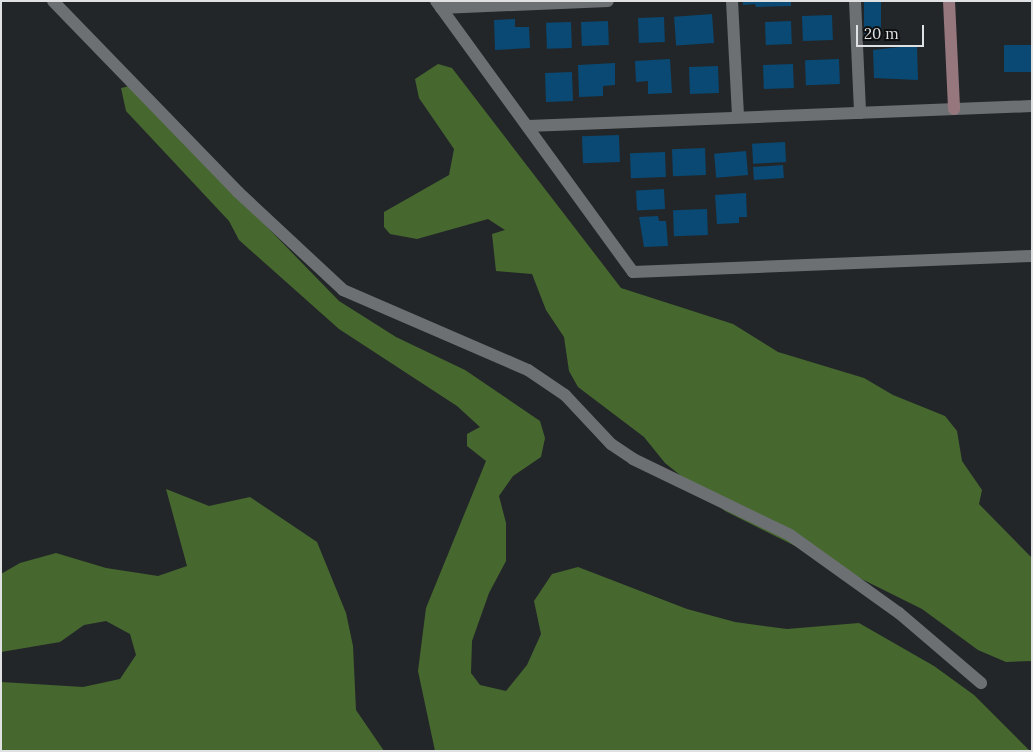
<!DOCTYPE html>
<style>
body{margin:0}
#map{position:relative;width:1033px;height:752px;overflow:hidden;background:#232628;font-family:Lora,serif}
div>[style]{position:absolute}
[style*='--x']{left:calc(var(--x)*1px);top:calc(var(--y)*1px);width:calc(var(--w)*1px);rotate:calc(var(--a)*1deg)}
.forest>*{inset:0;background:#46682f}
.building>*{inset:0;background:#094973;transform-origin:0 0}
.street>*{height:12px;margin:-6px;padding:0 6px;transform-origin:6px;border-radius:6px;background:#6d7073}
.secondary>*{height:12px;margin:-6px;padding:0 6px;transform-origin:6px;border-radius:6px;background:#96777e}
span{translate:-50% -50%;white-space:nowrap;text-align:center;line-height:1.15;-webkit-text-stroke:5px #0d0f10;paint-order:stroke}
.frame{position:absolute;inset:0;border:2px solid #dfe1e3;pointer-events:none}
.scale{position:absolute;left:856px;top:25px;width:68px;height:22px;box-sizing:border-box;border:2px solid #dfe1e3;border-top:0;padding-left:6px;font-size:15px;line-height:18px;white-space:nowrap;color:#dfe1e3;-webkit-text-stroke:4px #0d0f10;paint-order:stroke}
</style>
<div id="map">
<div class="forest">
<div style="clip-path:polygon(438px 64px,452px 68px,621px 288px,733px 324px,778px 352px,864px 378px,893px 395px,945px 416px,957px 431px,962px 461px,982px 490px,979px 504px,1032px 558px,1032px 661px,1006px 662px,978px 650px,922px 609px,725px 511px,665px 463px,644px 437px,578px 387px,569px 371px,564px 337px,546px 310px,532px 274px,496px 271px,492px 234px,505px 230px,488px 219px,417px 239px,390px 234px,384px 227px,384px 212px,449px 175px,454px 149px,419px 98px,415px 79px)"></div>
<div style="clip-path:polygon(130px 86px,339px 301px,396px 337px,465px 370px,540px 421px,545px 438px,541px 457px,513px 476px,499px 496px,506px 523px,506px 561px,489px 593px,472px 641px,471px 673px,480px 685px,506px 691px,527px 665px,541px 634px,534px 601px,552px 574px,578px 567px,687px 609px,735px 622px,787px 629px,859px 623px,934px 666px,974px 695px,1030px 751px,435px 751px,418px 671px,426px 608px,486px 461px,467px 446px,467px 434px,480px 427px,457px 406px,339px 329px,239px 240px,229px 221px,126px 111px,121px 88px)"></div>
<div style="clip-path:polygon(166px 489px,209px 506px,250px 497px,317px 542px,346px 613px,353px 646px,356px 710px,384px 751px,1px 751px,1px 682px,83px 687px,120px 679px,136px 655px,130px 634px,106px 621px,84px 625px,60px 642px,1px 652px,1px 574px,20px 563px,56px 553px,106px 568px,158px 576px,187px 566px)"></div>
</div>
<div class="building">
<div style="clip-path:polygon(743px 1px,791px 1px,791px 6px,756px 7px,755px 4px,743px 5px)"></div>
<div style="left:864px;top:1px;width:17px;height:33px"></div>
<div style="left:712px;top:14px;width:29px;height:38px;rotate:86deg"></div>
<div style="left:832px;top:15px;width:25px;height:30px;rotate:88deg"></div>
<div style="left:664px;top:17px;width:25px;height:26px;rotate:88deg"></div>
<div style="clip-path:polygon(515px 19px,515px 27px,529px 27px,530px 48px,495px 50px,494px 20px)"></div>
<div style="left:608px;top:21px;width:24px;height:27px;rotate:88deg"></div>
<div style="left:791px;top:21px;width:23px;height:26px;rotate:88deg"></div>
<div style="left:571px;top:22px;width:26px;height:25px;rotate:88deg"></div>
<div style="clip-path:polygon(917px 45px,918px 80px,874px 78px,873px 50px)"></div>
<div style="left:1032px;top:45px;width:27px;height:28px;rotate:90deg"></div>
<div style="clip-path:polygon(670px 59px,672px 93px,648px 94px,648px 81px,636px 82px,635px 61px)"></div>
<div style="left:839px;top:59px;width:25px;height:34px;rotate:88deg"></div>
<div style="clip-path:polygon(615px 63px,615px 85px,603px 86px,603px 96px,579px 97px,578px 65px)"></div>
<div style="left:793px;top:64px;width:24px;height:30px;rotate:88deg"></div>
<div style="left:718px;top:66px;width:27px;height:29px;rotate:88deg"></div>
<div style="left:572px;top:72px;width:29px;height:27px;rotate:88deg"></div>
<div style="left:619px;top:135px;width:27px;height:37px;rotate:88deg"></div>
<div style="left:785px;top:142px;width:20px;height:33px;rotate:87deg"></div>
<div style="left:705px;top:148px;width:27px;height:33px;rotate:88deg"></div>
<div style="left:746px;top:151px;width:24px;height:32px;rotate:85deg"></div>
<div style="left:665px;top:152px;width:25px;height:35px;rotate:88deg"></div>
<div style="left:783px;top:165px;width:13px;height:30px;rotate:86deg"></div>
<div style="left:664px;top:189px;width:20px;height:28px;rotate:87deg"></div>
<div style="clip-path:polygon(746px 193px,747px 217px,739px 217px,739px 223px,717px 224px,715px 195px)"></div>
<div style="left:707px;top:209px;width:26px;height:34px;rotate:88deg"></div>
<div style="clip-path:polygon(658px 216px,659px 221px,666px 221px,668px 246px,644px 247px,639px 217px)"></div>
</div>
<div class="street">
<div style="--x:53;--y:1;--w:266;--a:45.9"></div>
<div style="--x:238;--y:192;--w:144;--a:43"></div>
<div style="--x:343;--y:290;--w:202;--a:23.4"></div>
<div style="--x:528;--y:370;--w:45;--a:34"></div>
<div style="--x:565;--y:395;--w:67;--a:46.8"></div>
<div style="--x:611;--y:444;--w:27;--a:34"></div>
<div style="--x:633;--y:459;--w:174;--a:25.8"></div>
<div style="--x:790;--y:535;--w:134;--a:35.6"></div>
<div style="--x:899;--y:613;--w:108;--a:40.5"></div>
<div style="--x:436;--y:1;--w:335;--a:54"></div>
<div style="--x:633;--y:272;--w:399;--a:-2.3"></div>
<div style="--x:732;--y:1;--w:116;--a:87"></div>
<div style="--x:855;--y:1;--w:112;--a:87.4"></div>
<div style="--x:441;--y:8;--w:167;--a:-2.4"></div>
<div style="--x:528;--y:126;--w:504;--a:-2.27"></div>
</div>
<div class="secondary">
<div style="--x:949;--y:1;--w:108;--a:87.3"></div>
</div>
<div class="frame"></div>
<div class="scale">20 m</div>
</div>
